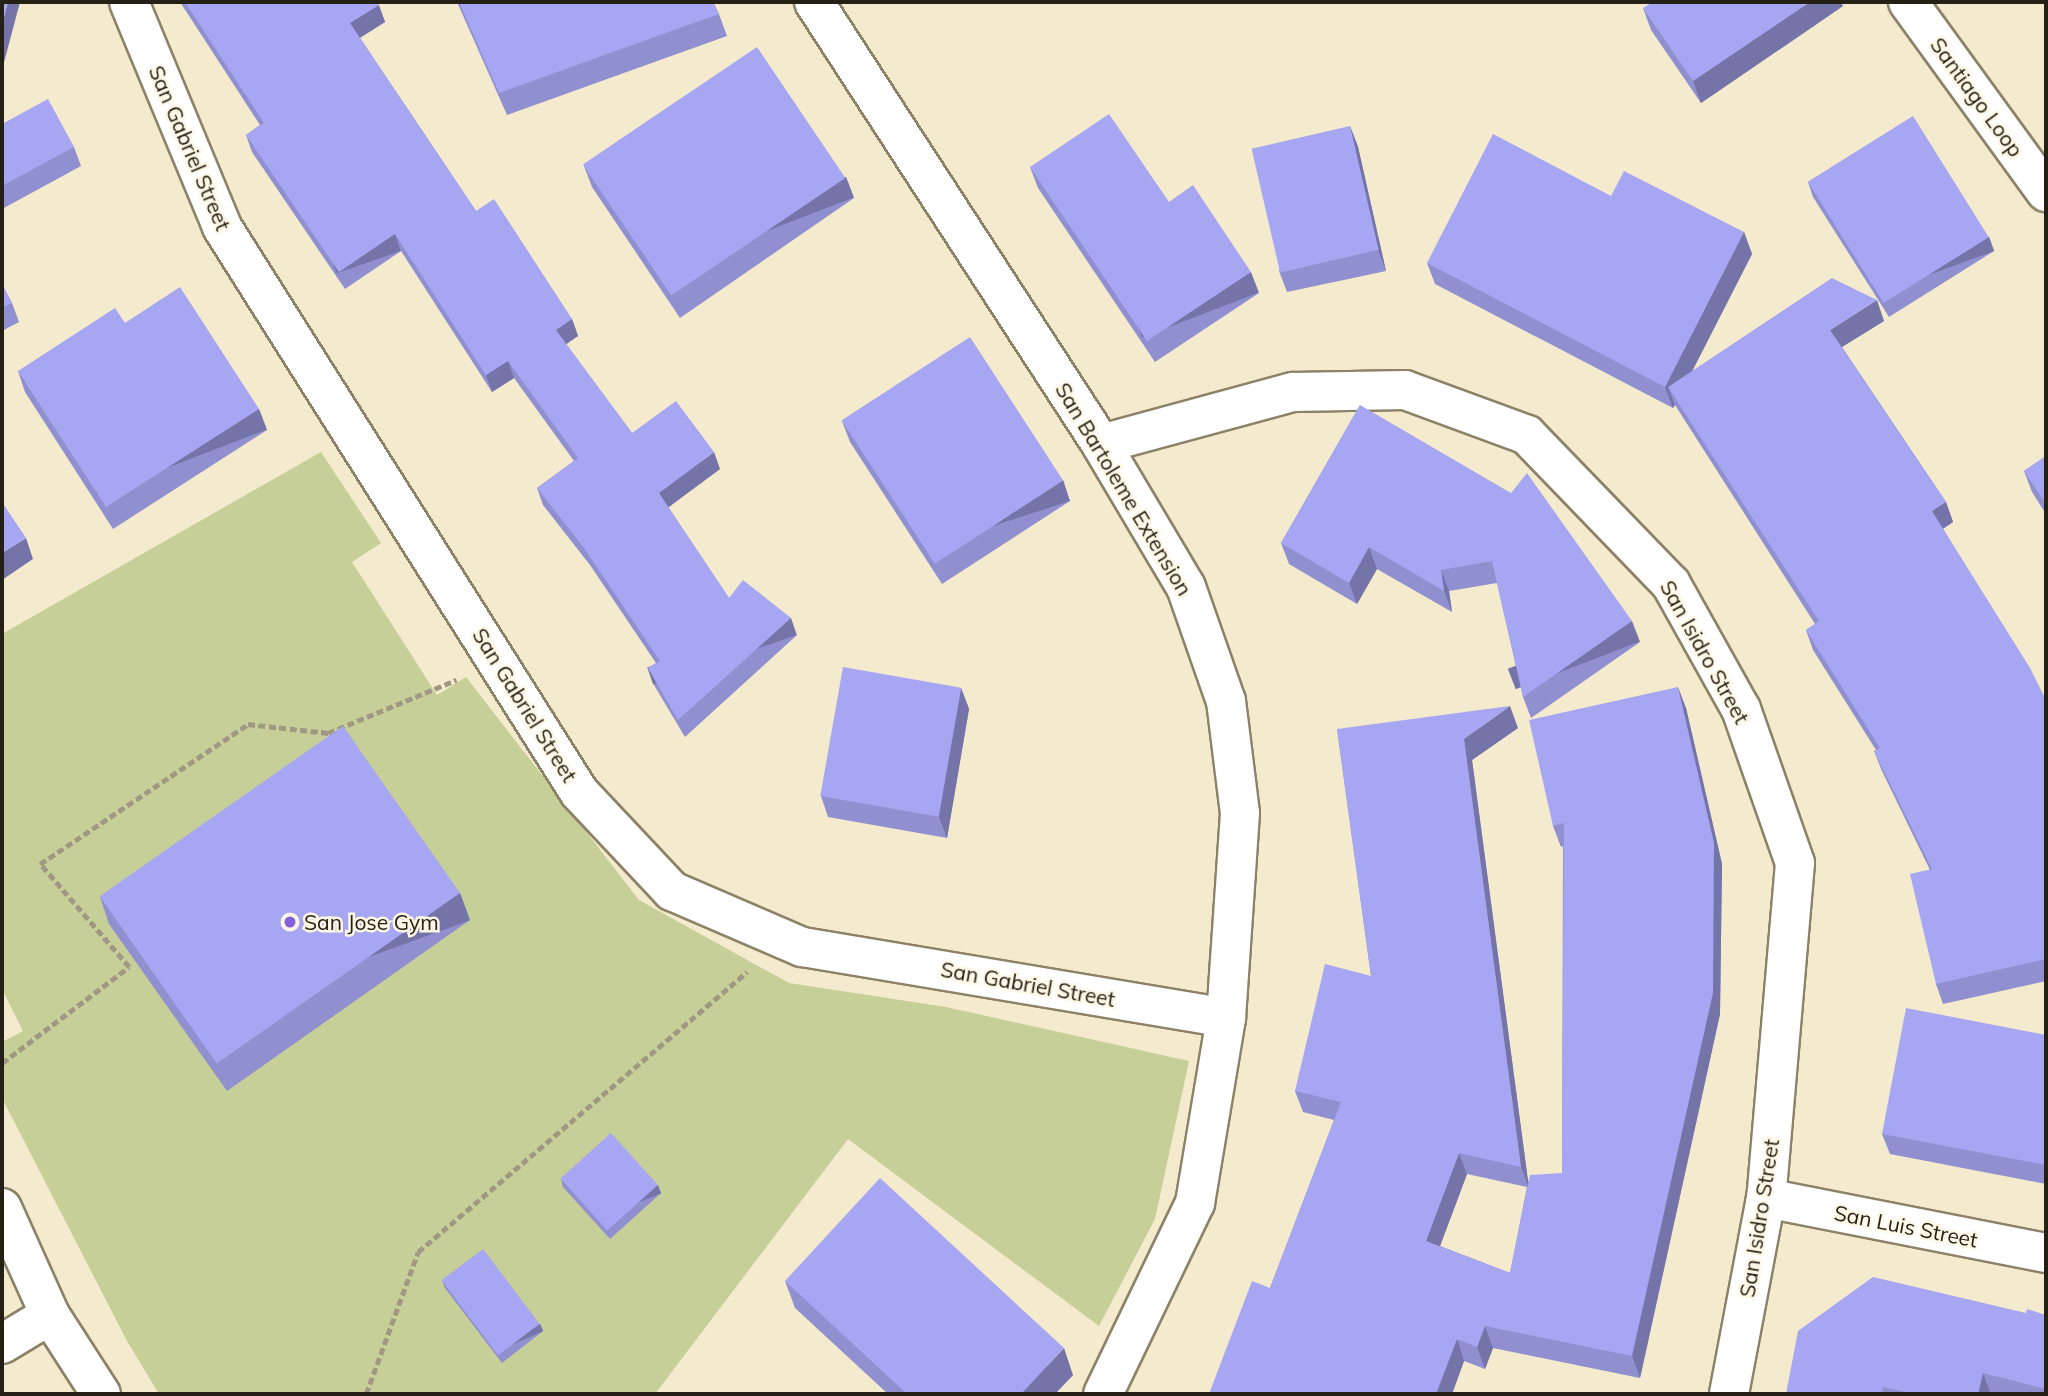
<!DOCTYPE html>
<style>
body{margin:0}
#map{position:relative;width:2048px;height:1396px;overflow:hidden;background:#f4eacd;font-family:Mulish,sans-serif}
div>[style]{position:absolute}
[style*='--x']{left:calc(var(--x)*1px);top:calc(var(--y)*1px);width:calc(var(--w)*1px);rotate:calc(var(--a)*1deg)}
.green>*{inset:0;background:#c5cf97}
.path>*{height:4.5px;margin-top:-2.25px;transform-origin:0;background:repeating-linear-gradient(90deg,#a09883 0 7px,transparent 0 10.5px)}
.roads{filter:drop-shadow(2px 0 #8c8268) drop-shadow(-2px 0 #8c8268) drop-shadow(0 2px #8c8268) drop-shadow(0 -2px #8c8268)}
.street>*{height:38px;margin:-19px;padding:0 19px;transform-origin:19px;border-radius:19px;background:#fff}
.wall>*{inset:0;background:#908fd0}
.shaded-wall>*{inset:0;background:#7574a9;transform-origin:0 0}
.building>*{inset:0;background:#a7a6f2;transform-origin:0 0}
.dots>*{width:19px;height:19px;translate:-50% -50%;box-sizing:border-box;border:4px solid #fef7e6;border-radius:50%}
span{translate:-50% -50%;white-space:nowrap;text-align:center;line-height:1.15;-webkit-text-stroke:5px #fef7e6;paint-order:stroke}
.street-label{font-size:21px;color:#242015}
.poi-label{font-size:21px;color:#242015}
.left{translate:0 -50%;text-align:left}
.frame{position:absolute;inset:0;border:4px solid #242015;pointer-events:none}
</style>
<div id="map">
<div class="green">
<div style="clip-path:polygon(321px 452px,381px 543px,352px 562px,437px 695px,466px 677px,639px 900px,789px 983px,946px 1007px,1189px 1061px,1155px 1219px,1099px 1326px,848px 1139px,655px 1394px,159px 1394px,127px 1341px,2px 1098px,2px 1042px,23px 1031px,2px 989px,2px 634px)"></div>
</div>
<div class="path">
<div style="--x:2;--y:1063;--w:159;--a:-37.1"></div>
<div style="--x:129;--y:967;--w:136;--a:-130.8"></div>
<div style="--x:40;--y:864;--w:251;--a:-33.9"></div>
<div style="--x:248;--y:724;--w:81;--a:6.4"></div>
<div style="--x:328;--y:733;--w:139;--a:-22.5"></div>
<div style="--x:366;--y:1394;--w:151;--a:-69.9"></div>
<div style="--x:418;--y:1252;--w:432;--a:-40.4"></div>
</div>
<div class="roads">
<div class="street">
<div style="--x:129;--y:2;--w:243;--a:67.5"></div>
<div style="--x:222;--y:227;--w:668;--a:57.71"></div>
<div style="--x:579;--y:792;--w:136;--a:46.8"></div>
<div style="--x:672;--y:891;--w:142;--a:23.3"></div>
<div style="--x:802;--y:947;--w:430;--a:9.5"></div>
<div style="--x:814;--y:2;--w:527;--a:57"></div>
<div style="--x:1101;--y:444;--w:166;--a:59.3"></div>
<div style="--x:1186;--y:587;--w:121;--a:70.7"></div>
<div style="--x:1226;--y:701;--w:113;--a:82.9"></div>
<div style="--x:1240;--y:813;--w:205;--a:93.9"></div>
<div style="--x:1226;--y:1018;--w:188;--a:99.5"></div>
<div style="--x:1195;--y:1203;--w:212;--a:115.7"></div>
<div style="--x:1908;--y:2;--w:235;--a:54"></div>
<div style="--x:1101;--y:444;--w:199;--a:-15.2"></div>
<div style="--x:1293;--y:392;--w:112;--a:-1"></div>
<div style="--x:1405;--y:390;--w:130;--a:20.2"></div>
<div style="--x:1527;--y:435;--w:207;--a:46"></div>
<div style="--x:1671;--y:584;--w:143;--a:60.8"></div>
<div style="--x:1741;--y:709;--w:163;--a:70.7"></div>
<div style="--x:1795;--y:863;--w:336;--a:94.9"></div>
<div style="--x:1766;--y:1198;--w:199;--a:100.7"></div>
<div style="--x:1766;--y:1198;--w:285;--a:11.1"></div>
<div style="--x:2;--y:1208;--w:117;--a:65.8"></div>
<div style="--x:50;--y:1315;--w:94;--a:57.2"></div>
<div style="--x:2;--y:1344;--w:56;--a:-31.1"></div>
</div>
</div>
<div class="wall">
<div style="clip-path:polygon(180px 2px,377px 2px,385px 22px,360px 38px,476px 211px,572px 319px,578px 336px,566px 344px,632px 433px,720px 469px,668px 507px,729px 598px,797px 635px,685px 737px,654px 685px,648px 668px,656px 663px,590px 565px,543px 505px,537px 488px,574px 461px,514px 378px,492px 392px,401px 251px,345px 289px,252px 152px,246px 135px,260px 125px)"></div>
<div style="clip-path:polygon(457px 2px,713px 2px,719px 14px,727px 36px,507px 115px)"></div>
<div style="clip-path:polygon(1843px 6px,1701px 103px,1651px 30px,1643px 8px)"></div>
<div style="clip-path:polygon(2px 124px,74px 147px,81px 166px,2px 209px)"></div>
<div style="clip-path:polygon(1350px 126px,1358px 147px,1386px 271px,1287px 292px,1279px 271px)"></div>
<div style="clip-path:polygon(584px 166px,846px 177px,854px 198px,680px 318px,592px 187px)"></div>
<div style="clip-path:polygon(1030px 167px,1169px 202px,1259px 293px,1155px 362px,1038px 188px)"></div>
<div style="clip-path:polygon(1808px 182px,1989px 237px,1994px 251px,1889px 317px,1813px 197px)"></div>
<div style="clip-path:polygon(1611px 196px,1744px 232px,1752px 254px,1692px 371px,1884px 321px,1842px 347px,1946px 502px,1953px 522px,1943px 529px,2046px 700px,2046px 981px,1943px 1004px,1936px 984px,1930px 870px,1882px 771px,1874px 751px,1876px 750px,1813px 650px,1806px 630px,1815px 624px,1675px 405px,1673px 408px,1435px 284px,1427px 263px)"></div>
<div style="clip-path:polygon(2px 284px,12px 303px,19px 322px,2px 331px)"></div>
<div style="clip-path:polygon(18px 371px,259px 409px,267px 430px,113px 529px,25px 392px)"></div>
<div style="clip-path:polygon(1360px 405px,1640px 642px,1531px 718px,1523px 697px,1497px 583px,1449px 591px,1452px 612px,1377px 569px,1357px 604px,1289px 564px,1281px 543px)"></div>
<div style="clip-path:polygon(842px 421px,1063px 480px,1070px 501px,942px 584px,850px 442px)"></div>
<div style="clip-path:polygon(2046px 456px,2046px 514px,2032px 492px,2024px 471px)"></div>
<div style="clip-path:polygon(961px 688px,969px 709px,947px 838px,828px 817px,821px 796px)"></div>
<div style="clip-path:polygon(evenodd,1686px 708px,1722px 864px,1720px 1014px,1640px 1378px,1493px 1348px,1485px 1369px,1464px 1361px,1452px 1394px,1209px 1394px,1270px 1288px,1334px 1120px,1303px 1112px,1295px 1091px,1371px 976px,1337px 729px,1518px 728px,1472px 760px,1528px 1181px,1562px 1173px,1563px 846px,1561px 847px,1553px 826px,1686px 708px,1467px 1174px,1527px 1187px,1510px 1273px,1440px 1246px,1467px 1174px)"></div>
<div style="clip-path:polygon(460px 893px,470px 920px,227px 1091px,109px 924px,100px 897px)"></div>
<div style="clip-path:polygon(2046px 1035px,2046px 1184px,1890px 1154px,1882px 1134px)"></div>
<div style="clip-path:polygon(561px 1179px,661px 1193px,610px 1239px,563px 1187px)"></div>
<div style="clip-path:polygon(442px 1281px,540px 1324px,543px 1331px,502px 1363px,445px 1288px)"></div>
<div style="clip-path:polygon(785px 1281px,1073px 1375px,1055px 1394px,888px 1394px,795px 1308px)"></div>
<div style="clip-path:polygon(2026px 1313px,2046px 1315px,2046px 1394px,1998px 1394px,1990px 1392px,1989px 1394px,1786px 1394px)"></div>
</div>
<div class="shaded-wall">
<div style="clip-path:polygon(8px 2px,20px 2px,2px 70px,2px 24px)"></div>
<div style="clip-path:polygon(1810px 2px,1841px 2px,1843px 6px,1701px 103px,1693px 81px)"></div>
<div style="clip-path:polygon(379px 5px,385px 22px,356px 40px,350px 23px)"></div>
<div style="clip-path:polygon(1350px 126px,1358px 147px,1386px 271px,1378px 250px)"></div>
<div style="left:846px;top:177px;width:22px;height:210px;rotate:69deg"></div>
<div style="clip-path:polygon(1744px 232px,1752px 254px,1677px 401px,1668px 387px,1675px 405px,1673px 408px,1665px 387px)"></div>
<div style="left:395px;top:234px;width:18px;height:68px;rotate:71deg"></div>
<div style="left:1989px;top:237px;width:15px;height:124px;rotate:70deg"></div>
<div style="left:1251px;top:272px;width:22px;height:125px;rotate:69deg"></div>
<div style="clip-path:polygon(1877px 300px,1884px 321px,1837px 350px,1830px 330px)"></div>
<div style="clip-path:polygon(572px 319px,578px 336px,562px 347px,556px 330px)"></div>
<div style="clip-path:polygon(508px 361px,514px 378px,492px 392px,486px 375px)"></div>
<div style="left:259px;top:409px;width:22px;height:182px;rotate:69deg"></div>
<div style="clip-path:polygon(714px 452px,720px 469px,665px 510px,659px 493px)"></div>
<div style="left:1063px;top:480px;width:22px;height:153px;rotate:72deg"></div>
<div style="clip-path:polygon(1946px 502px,1953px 522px,1939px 531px,1932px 511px)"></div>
<div style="clip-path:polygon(26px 538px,33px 559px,2px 580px,2px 553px)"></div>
<div style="clip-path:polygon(1369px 547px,1377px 569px,1357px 604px,1349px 583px)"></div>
<div style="clip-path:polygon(1441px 570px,1449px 591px,1452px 612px,1444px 591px)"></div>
<div style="left:791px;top:618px;width:18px;height:152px;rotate:71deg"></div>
<div style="left:1632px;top:621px;width:22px;height:133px;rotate:69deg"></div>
<div style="clip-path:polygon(1678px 687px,1686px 708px,1722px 864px,1720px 1014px,1640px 1378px,1632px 1356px)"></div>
<div style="clip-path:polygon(961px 688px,969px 709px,947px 838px,939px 817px)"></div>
<div style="clip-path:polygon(1510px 706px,1518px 728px,1472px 760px,1529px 1188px,1521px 1167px,1464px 739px)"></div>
<div style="left:460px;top:893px;width:29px;height:297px;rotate:70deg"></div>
<div style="clip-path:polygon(1459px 1153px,1467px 1174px,1434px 1262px,1426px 1241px)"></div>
<div style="left:658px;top:1185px;width:9px;height:69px;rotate:69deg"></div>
<div style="left:540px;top:1324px;width:8px;height:51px;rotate:67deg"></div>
<div style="clip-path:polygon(1485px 1326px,1493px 1348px,1485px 1369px,1477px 1347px)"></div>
<div style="clip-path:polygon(1457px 1339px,1464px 1361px,1452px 1394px,1436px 1394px)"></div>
<div style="clip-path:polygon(1064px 1348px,1073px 1375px,1055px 1394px,1021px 1394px)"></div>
<div style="clip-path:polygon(1983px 1373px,1990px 1392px,1989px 1394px,1978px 1394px)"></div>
</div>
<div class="building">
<div style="clip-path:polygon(2px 2px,8px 2px,2px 24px)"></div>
<div style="clip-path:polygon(185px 2px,377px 2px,379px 5px,350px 23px,476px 211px,494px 199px,572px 319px,556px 330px,632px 433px,676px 401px,714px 452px,659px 493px,729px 598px,743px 580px,791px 618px,678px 720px,648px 668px,660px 661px,584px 548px,537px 488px,578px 458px,508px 361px,486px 375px,395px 234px,339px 272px,246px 135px,264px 123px)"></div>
<div style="clip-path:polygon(459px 2px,713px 2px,719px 14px,499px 93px)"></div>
<div style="clip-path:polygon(1653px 2px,1810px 2px,1693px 81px,1643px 8px)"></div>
<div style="left:757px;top:47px;width:158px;height:210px;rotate:56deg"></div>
<div style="clip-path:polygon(48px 99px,74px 147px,2px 186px,2px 124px)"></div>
<div style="clip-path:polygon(1109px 114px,1169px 202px,1193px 185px,1251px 272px,1147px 341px,1030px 167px)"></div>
<div style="left:1913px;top:116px;width:143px;height:124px;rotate:58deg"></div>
<div style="left:1350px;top:126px;width:127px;height:101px;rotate:77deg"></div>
<div style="clip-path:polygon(1493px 134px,1611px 196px,1624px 171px,1744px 232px,1665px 387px,1427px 263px)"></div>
<div style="clip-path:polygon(1832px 278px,1877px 300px,1830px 330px,1946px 502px,1932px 511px,2030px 668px,2046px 700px,2046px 959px,1936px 984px,1910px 874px,1932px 869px,1874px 751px,1880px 748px,1806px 630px,1819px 621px,1668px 387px)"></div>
<div style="clip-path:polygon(2px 284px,12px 303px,2px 308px)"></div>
<div style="clip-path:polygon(180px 287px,259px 409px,106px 507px,18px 371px,115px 308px,125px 323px)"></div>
<div style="left:970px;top:337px;width:171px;height:153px;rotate:57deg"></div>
<div style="clip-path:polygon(1360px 405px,1511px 493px,1527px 473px,1632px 621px,1523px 697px,1492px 561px,1441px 570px,1444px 591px,1369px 547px,1349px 583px,1281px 543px)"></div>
<div style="clip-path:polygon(2046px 456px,2046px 504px,2024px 471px)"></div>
<div style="clip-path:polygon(2px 502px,26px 538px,2px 553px)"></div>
<div style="left:843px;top:667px;width:120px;height:131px;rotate:10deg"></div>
<div style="clip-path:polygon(1678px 687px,1714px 843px,1713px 993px,1632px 1356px,1485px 1326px,1477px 1347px,1457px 1339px,1436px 1394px,1209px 1394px,1252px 1281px,1270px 1288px,1341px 1102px,1295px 1091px,1325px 964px,1371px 976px,1337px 729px,1510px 706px,1464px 739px,1521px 1167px,1459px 1153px,1426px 1241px,1510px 1273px,1530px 1175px,1562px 1173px,1564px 823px,1553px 826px,1529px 720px)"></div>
<div style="left:343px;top:726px;width:204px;height:297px;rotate:55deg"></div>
<div style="clip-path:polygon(1906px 1008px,2046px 1035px,2046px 1165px,1882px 1134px)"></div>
<div style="left:611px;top:1133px;width:70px;height:68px;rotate:48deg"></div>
<div style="clip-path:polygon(880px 1178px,1064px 1348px,1021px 1394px,907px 1394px,785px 1281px)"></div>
<div style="left:483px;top:1249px;width:94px;height:52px;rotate:53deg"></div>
<div style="clip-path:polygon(1873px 1277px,2026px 1313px,2027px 1309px,2046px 1315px,2046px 1389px,1983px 1373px,1978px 1394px,1915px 1394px,1883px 1387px,1882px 1394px,1786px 1394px,1798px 1331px)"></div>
</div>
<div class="dots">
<div style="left:290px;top:922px;background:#8361db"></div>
</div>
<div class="street-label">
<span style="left:1977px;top:97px;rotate:54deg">Santiago Loop</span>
<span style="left:190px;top:148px;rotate:67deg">San Gabriel Street</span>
<span style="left:1124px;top:489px;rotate:59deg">San Bartoleme Extension</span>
<span style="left:1705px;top:652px;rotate:61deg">San Isidro Street</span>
<span style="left:525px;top:705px;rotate:58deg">San Gabriel Street</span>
<span style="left:1028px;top:984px;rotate:10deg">San Gabriel Street</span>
<span style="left:1759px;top:1218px;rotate:-81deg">San Isidro Street</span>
<span style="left:1906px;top:1226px;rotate:11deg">San Luis Street</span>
</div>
<div class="poi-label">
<span class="left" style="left:304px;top:922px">San Jose Gym</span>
</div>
<div class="frame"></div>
</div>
